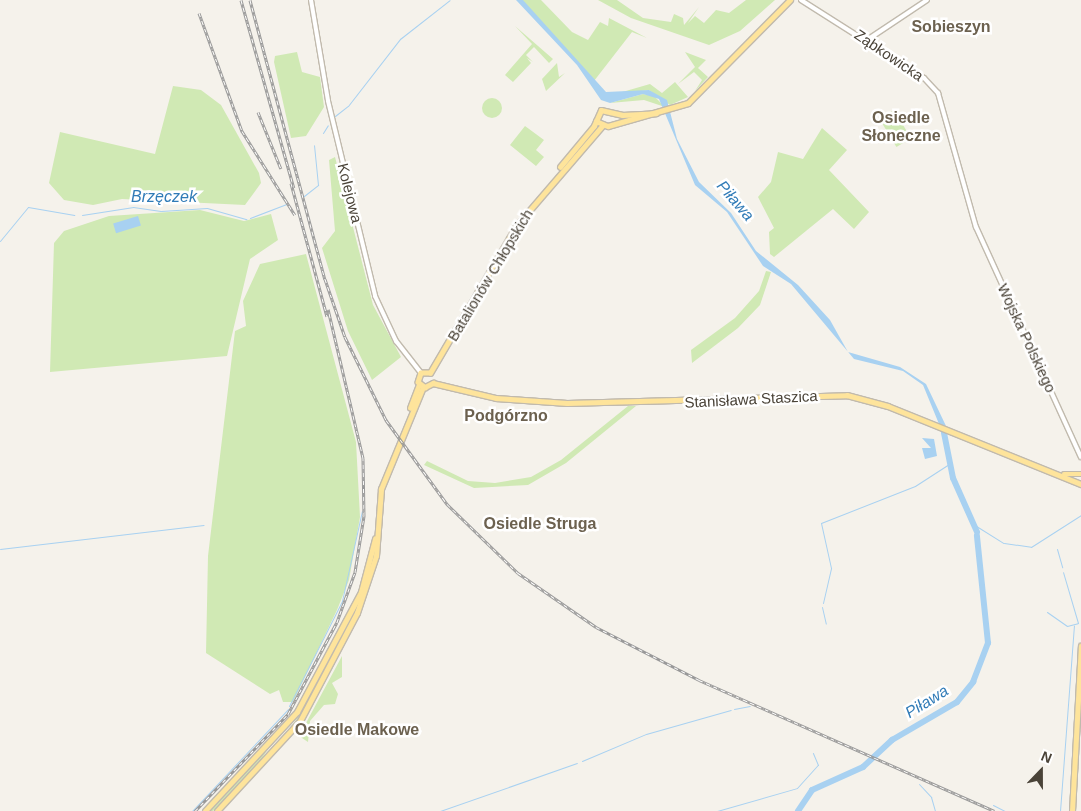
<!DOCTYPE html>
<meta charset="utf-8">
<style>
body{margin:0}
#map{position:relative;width:1081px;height:811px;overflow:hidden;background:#f5f2eb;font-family:Arial,sans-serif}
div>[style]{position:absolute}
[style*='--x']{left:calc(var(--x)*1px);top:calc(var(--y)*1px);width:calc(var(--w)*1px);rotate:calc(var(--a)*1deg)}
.green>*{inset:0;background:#d0e9b4;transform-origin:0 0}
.round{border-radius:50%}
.water>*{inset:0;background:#a8d1f1;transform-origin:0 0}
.stream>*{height:1px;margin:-0.5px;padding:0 0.5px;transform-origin:0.5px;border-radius:0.5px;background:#a8d1f1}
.river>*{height:6px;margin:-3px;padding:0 3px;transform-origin:3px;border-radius:3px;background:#a8d1f1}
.roads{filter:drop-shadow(1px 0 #c1baad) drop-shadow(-1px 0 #c1baad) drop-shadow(0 1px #c1baad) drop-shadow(0 -1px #c1baad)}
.minor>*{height:4px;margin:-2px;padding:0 2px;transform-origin:2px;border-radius:2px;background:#fff}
.major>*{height:4.5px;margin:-2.25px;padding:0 2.25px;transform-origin:2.25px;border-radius:2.25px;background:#fee49b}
.rail>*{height:3px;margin-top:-1.5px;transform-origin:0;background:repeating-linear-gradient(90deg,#fff 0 4px,#999 0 8px);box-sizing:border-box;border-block:1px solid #999}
span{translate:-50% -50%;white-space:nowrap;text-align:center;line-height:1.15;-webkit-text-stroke:5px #fff;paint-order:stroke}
.street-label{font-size:15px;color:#4a4338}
.neighbourhood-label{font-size:16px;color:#6c614f;font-weight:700}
.water-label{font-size:16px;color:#307bb7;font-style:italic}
.north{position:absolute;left:1016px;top:746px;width:50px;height:50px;-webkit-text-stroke:4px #fff;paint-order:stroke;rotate:22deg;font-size:14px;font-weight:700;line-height:20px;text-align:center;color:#4a4338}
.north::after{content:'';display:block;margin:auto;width:18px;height:22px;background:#4a4338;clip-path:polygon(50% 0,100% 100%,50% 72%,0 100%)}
</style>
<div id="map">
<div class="green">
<div style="clip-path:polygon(522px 0,541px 0,572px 32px,588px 40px,600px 22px,608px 26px,609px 18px,647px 38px,632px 32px,594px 81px)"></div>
<div style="clip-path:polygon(598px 0,617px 0,643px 18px,671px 22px,674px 14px,683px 18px,684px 25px,699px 7px,688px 23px,695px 16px,704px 23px,716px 10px,729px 13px,746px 0,775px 0,740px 31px,709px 45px,631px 18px)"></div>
<div style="clip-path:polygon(515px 26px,553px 59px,549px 63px,534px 47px,526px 55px,533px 62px,527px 58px,531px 63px,513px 82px,505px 75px,532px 44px)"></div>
<div style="clip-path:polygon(297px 52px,302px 72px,320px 77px,324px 107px,306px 136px,291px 138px,274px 62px,275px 56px)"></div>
<div style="clip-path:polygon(685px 52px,706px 60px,698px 68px,708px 77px,695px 91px,702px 80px,694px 72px,678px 84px,695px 67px)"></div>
<div style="clip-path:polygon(557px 63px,559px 77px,565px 73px,546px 91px,542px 79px)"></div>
<div style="clip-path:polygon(675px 82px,688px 97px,670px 105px,649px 90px,612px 95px,650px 84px,662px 93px)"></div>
<div style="clip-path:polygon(173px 86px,201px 90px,221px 105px,259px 173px,261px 183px,245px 205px,122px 199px,93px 205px,64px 200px,49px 183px,60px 132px,155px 154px)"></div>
<div style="clip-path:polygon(643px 94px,654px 96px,665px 107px,644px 100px,610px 103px)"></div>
<div class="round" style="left:482px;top:98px;width:20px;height:20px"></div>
<div style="left:894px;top:110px;width:33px;height:17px;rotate:59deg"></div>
<div style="clip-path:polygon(525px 126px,544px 140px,536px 150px,544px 157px,536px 166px,510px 145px)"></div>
<div style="clip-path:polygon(822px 128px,847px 150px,829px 170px,869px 212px,854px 229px,833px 209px,774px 257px,770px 254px,769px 232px,774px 228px,758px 197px,771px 182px,778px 152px,803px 159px)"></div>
<div style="clip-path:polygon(335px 157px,373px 305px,401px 357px,372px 380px,348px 331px,322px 248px,335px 231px,329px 160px)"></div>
<div style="clip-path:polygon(200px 210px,244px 221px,271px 214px,278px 240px,250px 259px,227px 356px,50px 372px,54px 243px,64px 231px,109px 216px)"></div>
<div style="clip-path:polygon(306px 254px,356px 442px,360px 517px,349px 580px,337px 610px,293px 702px,283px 702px,279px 690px,270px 694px,206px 653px,208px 556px,235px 331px,246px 326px,243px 301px,260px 264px)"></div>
<div style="clip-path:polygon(766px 271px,771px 272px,760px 305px,738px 328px,692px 363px,691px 350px,735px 318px,759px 291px)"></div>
<div style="clip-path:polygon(628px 406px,636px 406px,566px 463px,528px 485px,474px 488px,424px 465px,427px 461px,468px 481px,495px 483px,531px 477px,561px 460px)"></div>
<div style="clip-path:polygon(354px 616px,298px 721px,279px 741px,296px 720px)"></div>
<div style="clip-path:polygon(342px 656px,342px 677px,332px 683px,338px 694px,335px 704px,324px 705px,310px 721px,308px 742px,299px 736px)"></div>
<div style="clip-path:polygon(268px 749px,255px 769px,213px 811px,208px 811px)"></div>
</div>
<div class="water">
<div style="clip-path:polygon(516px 0,523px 0,606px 92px,649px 90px,667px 100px,677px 139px,699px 182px,731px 213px,756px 251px,798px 285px,830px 320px,848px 352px,900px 367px,926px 384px,946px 426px,939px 424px,923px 385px,903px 371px,854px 359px,791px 284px,763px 266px,727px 212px,695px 185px,659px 99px,643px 94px,610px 103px,601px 100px,577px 65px)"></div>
<div style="left:138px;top:216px;width:10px;height:26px;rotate:73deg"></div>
<div style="clip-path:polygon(922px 438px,934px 439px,937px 456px,925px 459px,922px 448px,931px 448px)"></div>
</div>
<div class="stream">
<div style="--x:335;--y:116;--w:16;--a:-38"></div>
<div style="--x:348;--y:106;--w:85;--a:-52.2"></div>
<div style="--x:400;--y:39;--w:63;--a:-38"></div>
<div style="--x:323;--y:133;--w:9;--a:-58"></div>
<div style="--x:304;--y:196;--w:18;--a:-38"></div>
<div style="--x:318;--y:185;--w:40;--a:-95.7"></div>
<div style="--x:82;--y:215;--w:52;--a:-8.9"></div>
<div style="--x:133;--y:207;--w:28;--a:8"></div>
<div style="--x:161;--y:211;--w:46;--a:-3.7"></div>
<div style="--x:207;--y:208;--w:41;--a:15.8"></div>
<div style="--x:250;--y:218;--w:39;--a:-21"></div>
<div style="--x:0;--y:241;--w:44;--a:-50.5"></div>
<div style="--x:28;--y:207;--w:47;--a:9.9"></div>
<div style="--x:973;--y:524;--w:36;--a:32"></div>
<div style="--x:1004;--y:543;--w:27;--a:8"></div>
<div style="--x:1031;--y:547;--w:59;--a:-32.6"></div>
<div style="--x:0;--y:549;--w:205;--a:-6.7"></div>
<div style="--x:1057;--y:549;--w:19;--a:74"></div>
<div style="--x:823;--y:603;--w:36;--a:-77"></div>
<div style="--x:831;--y:568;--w:46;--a:-102.5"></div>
<div style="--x:821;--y:523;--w:101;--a:-21.5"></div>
<div style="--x:915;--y:486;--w:40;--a:-32.9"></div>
<div style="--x:822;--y:607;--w:17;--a:77"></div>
<div style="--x:1047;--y:612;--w:24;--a:35"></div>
<div style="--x:1067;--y:626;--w:11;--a:-15"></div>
<div style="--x:1078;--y:623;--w:53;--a:-106.4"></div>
<div style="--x:289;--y:706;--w:118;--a:-63.2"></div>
<div style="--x:342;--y:601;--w:92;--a:-77.5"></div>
<div style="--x:734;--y:709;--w:16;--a:-11"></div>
<div style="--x:582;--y:761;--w:69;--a:-22.9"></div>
<div style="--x:646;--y:734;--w:88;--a:-15.8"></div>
<div style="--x:919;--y:784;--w:18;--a:47"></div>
<div style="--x:931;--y:797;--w:15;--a:74"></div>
<div style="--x:993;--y:805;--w:13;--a:27"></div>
<div style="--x:192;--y:811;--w:140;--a:-46.7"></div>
<div style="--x:440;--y:811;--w:145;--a:-19.3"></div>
<div style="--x:717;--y:811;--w:83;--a:-16"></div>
<div style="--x:797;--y:788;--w:31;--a:-48"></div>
<div style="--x:818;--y:765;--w:13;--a:-113"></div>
<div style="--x:1060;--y:811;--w:186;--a:-85.7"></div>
</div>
<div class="river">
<div style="--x:944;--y:433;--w:46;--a:78.7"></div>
<div style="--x:953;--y:478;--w:59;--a:66"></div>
<div style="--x:798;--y:811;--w:25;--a:-56"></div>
<div style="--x:812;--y:790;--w:56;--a:-24.3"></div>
<div style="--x:863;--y:767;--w:40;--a:-43"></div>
<div style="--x:892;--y:740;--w:75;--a:-30.3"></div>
<div style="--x:957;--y:702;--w:26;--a:-51"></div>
<div style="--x:973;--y:682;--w:42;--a:-69"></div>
<div style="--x:988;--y:643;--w:108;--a:-95.9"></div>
</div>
<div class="roads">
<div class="minor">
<div style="--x:311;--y:0;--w:102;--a:80.4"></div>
<div style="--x:328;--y:101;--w:201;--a:76.4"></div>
<div style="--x:375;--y:296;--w:50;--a:65"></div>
<div style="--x:396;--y:341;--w:41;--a:52"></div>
<div style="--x:801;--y:0;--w:146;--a:32.4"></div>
<div style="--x:924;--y:78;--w:21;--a:47"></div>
<div style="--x:938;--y:93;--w:139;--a:74.2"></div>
<div style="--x:976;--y:227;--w:253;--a:65.5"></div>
<div style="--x:867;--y:40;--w:72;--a:-33.7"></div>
</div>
<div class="major">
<div style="--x:596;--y:121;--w:13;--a:23"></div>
<div style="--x:608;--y:126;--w:83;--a:-16"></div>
<div style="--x:688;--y:103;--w:145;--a:-45.3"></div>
<div style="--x:560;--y:167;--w:53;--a:-50.3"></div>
<div style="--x:594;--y:126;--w:17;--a:-66"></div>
<div style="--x:601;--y:110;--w:22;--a:13"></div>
<div style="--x:622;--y:115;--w:34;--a:-3"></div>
<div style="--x:430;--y:373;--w:172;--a:-59.6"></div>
<div style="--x:517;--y:225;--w:132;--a:-49.3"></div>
<div style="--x:430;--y:373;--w:9;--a:180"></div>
<div style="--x:421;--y:373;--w:9;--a:108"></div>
<div style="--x:418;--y:382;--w:9;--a:36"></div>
<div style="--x:425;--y:387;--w:9;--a:-27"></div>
<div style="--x:433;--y:383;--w:65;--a:13.4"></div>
<div style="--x:496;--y:398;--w:71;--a:4"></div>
<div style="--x:567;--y:403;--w:280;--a:-1.6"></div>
<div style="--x:847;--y:395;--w:42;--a:15"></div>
<div style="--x:888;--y:406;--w:208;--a:22"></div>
<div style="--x:410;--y:408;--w:26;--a:-69"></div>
<div style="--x:1064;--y:474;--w:17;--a:0"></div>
<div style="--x:205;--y:811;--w:135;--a:-47.1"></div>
<div style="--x:297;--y:712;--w:136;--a:-61.9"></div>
<div style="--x:361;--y:592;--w:55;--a:-75.2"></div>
<div style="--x:217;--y:811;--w:122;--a:-47.3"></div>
<div style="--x:300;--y:721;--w:122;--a:-62.2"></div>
<div style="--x:357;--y:613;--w:60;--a:-71.6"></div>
<div style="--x:376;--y:556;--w:67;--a:-85.7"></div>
<div style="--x:381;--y:489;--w:110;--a:-67.6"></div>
<div style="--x:1072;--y:811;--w:165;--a:-86.9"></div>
</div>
</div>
<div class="rail">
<div style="--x:241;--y:0;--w:195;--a:74.3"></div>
<div style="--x:250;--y:0;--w:289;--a:75"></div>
<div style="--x:325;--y:279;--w:61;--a:71"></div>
<div style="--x:345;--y:337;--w:93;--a:63.7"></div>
<div style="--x:386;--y:420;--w:104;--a:54"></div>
<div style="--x:447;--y:504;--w:99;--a:44.2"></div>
<div style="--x:518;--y:573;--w:95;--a:34.7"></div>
<div style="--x:596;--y:627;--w:116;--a:27.2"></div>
<div style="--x:699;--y:680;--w:323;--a:23.9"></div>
<div style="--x:199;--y:13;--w:126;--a:70"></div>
<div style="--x:242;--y:131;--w:99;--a:57.8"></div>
<div style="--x:258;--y:112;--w:61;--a:68"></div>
<div style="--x:291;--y:183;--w:138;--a:74.9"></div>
<div style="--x:195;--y:811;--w:134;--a:-46.2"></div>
<div style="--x:288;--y:714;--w:104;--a:-62"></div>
<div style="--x:337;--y:622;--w:53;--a:-70.2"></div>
<div style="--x:355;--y:572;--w:57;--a:-80.9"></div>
<div style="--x:364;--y:516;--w:58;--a:-91"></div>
<div style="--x:363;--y:458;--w:153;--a:-103.2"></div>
</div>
<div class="street-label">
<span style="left:889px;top:55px;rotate:34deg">Ząbkowicka</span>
<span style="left:350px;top:193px;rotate:76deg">Kolejowa</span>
<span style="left:490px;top:275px;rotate:-59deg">Batalionów Chłopskich</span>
<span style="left:1027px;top:338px;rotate:65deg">Wojska Polskiego</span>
<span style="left:751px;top:399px;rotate:-3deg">Stanisława Staszica</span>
</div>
<div class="neighbourhood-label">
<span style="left:951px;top:27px">Sobieszyn</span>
<span style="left:901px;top:127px">Osiedle<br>Słoneczne</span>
<span style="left:506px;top:416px">Podgórzno</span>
<span style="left:540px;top:524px">Osiedle Struga</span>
<span style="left:357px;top:730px">Osiedle Makowe</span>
</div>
<div class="water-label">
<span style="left:164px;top:197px">Brzęczek</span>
<span style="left:735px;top:201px;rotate:49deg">Piława</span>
<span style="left:927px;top:702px;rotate:-32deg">Piława</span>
</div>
<div class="north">N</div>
</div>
